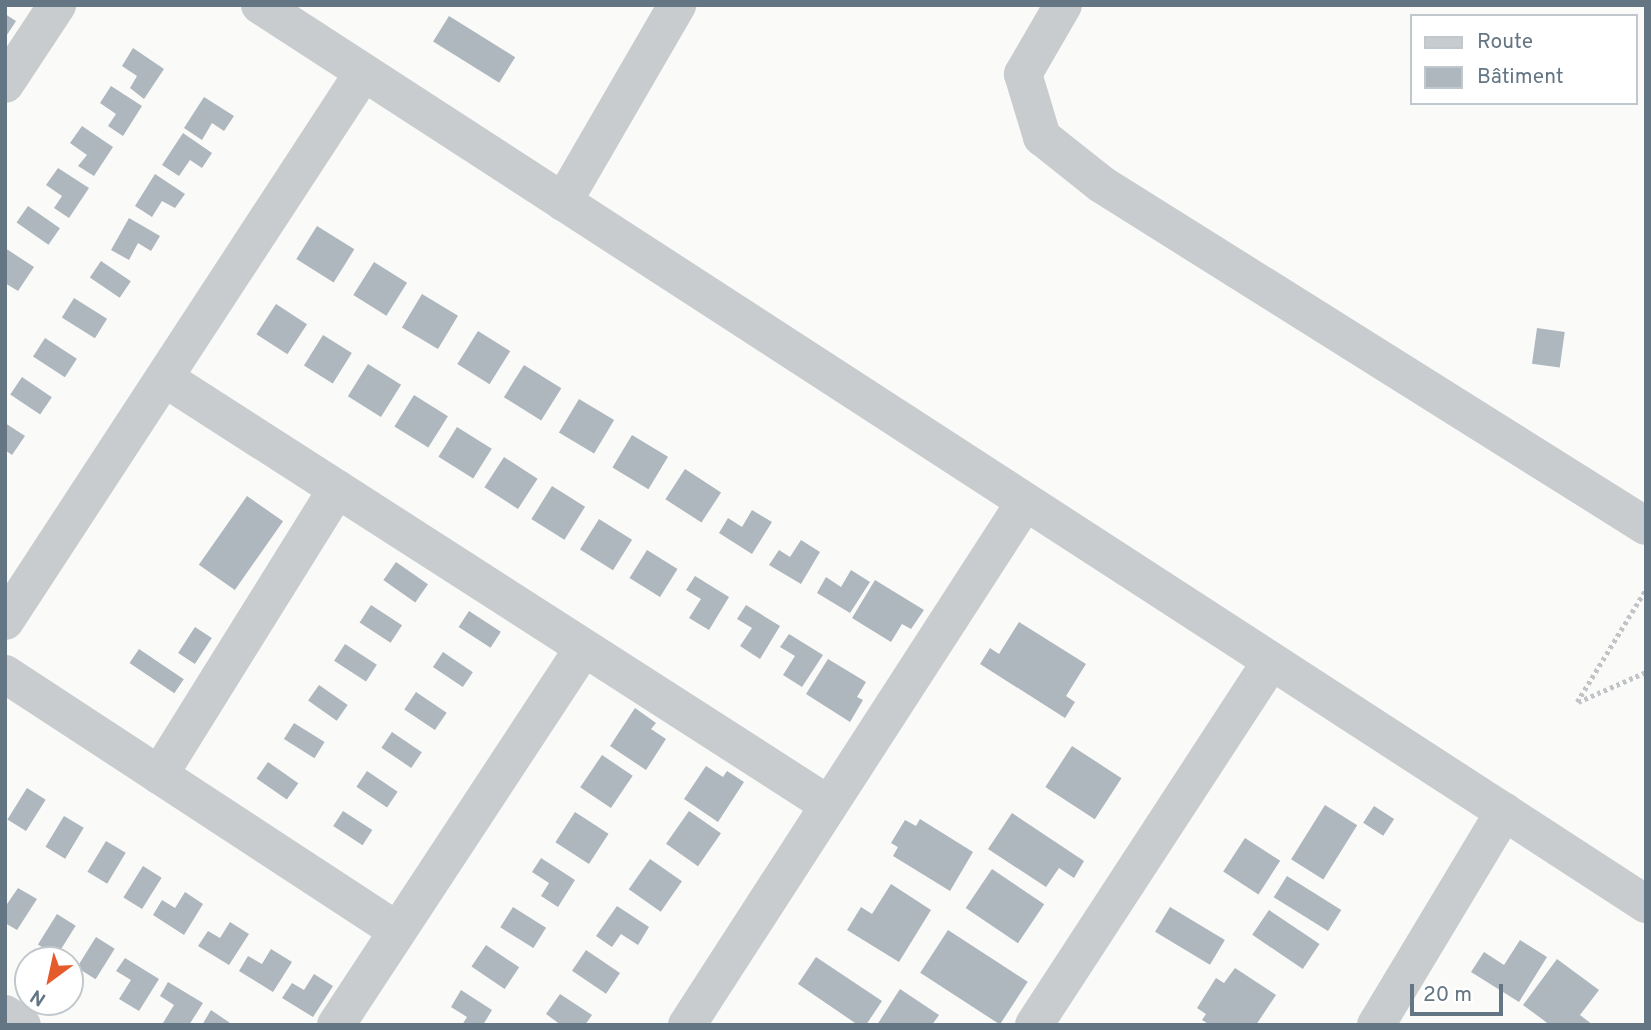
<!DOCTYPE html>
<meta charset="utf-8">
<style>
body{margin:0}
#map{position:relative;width:1651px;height:1030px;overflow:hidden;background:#fafaf8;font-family:Overpass,sans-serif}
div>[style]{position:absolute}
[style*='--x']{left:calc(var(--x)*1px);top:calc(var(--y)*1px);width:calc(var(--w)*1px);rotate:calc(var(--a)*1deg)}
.building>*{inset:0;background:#aeb7bd;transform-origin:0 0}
.path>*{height:4.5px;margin-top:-2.25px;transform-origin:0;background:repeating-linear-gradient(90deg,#c1c4c6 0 3.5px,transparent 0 7px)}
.minor>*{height:38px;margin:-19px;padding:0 19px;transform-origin:19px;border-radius:19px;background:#c8cccf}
span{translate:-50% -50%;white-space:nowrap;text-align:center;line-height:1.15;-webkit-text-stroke:7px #fff;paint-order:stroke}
.frame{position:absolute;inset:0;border:7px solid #647583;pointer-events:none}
.legend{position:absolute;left:1410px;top:14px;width:228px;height:91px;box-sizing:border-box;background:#fff;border:2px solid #c1c8cd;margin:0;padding:9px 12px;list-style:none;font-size:21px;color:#647583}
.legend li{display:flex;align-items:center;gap:14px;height:35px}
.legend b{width:35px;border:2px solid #c1c8cd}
.north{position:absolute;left:14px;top:946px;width:70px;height:70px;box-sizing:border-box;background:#fff;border:2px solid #c1c8cd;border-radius:50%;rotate:213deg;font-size:19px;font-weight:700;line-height:28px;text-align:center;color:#647583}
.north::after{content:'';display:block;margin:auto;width:24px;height:32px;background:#e65b2c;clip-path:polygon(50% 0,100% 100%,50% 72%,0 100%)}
.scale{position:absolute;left:1410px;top:984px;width:93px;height:32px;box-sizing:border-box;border:4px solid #647583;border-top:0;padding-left:9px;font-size:21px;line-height:24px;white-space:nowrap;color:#647583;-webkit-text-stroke:5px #fff;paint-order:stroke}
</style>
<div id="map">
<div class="building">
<div style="clip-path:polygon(5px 14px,16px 21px,5px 38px)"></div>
<div style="left:449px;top:16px;width:78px;height:30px;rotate:32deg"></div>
<div style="clip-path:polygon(133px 48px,164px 69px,144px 99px,130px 88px,137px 76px,122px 66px)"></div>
<div style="clip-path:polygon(111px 86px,142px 106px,123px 136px,108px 126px,116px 114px,100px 103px)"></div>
<div style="clip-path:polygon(204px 97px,234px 116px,224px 131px,212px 123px,202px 140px,184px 128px)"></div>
<div style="clip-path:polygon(82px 126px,113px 147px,94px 176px,78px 166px,87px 155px,70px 143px)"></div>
<div style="clip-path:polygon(183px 133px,212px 153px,202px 168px,190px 160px,179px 176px,162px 165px)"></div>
<div style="clip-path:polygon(58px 168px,89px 188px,69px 218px,54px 208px,62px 196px,46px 185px)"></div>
<div style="clip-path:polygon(155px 174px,185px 194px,175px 208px,162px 201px,152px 217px,135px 206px)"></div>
<div style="left:28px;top:206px;width:39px;height:20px;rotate:35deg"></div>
<div style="clip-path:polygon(129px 218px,160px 236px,151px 251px,138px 243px,129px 260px,111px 250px)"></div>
<div style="left:317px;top:226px;width:44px;height:39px;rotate:32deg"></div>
<div style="clip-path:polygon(5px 248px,34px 267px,18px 291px,5px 283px)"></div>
<div style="left:101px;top:261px;width:36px;height:20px;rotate:34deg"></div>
<div style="left:374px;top:262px;width:39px;height:39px;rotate:32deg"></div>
<div style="left:422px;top:294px;width:42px;height:39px;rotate:31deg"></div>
<div style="left:74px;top:298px;width:39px;height:23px;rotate:32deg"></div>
<div style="left:276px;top:304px;width:37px;height:36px;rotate:33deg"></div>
<div style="left:1537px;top:328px;width:28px;height:36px;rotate:8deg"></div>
<div style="left:478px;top:331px;width:38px;height:39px;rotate:32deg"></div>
<div style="left:323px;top:335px;width:34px;height:36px;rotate:32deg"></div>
<div style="left:45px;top:338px;width:38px;height:22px;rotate:33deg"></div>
<div style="left:368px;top:364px;width:39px;height:38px;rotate:32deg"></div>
<div style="left:524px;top:365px;width:44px;height:38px;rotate:32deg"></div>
<div style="left:22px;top:377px;width:36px;height:21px;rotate:34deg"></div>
<div style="left:414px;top:395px;width:40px;height:37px;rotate:32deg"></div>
<div style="left:579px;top:399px;width:41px;height:39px;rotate:31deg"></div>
<div style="clip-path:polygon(5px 423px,25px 436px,12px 455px,5px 450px)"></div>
<div style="left:457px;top:427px;width:41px;height:35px;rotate:32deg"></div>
<div style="left:632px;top:435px;width:42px;height:38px;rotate:31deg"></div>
<div style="left:504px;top:457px;width:40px;height:36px;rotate:33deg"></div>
<div style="left:685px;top:469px;width:43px;height:36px;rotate:33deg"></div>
<div style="left:552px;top:486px;width:39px;height:39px;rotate:32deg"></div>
<div style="left:247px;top:496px;width:44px;height:84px;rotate:35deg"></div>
<div style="clip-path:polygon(752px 510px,772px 522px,752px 554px,719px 533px,728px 518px,742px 527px)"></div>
<div style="left:599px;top:519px;width:39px;height:36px;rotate:32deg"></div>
<div style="clip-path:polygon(801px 540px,820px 552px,801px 584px,769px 565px,779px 550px,790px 557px)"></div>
<div style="left:647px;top:550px;width:36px;height:33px;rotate:32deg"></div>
<div style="left:396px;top:562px;width:39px;height:22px;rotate:35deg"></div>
<div style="clip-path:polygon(851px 570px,870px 582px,850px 613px,817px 593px,826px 577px,841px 587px)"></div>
<div style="clip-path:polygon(695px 576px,729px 597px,709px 630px,689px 618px,701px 599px,686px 590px)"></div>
<div style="clip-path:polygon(875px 580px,924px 610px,911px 629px,902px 624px,891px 642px,852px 618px)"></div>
<div style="left:371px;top:605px;width:37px;height:21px;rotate:33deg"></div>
<div style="clip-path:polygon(746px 605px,780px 626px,760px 659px,740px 646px,752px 628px,737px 619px)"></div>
<div style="left:469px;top:611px;width:38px;height:19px;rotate:33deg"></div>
<div style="clip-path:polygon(1019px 622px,1086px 664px,1066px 696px,1075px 702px,1065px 718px,980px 664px,990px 648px,999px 654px)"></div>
<div style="left:195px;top:627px;width:20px;height:31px;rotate:33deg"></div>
<div style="clip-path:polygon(789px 634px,823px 655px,802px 687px,783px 675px,795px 656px,780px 647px)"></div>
<div style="left:345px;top:644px;width:38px;height:20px;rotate:33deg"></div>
<div style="left:139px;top:649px;width:54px;height:17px;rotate:34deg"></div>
<div style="left:443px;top:652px;width:36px;height:18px;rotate:34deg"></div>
<div style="clip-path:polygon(828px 659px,866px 682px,857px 697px,863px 700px,850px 722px,806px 694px)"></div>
<div style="left:319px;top:685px;width:35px;height:19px;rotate:35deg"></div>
<div style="left:416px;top:692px;width:37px;height:21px;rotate:34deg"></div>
<div style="clip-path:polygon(635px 708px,656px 723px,651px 729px,666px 739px,646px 770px,610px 746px)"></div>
<div style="left:294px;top:723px;width:36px;height:19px;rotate:32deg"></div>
<div style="left:392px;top:732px;width:36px;height:19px;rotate:34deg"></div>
<div style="left:1072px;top:746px;width:59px;height:49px;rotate:33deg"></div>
<div style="left:602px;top:755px;width:37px;height:39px;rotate:34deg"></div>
<div style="left:268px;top:762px;width:37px;height:20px;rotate:35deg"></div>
<div style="clip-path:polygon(706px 766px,723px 777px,727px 771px,744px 782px,718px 822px,684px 799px)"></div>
<div style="left:367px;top:771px;width:37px;height:19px;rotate:34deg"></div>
<div style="left:27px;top:788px;width:22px;height:37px;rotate:32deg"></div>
<div style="left:1325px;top:805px;width:38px;height:64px;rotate:32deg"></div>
<div style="left:1374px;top:806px;width:24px;height:20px;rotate:33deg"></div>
<div style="left:343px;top:811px;width:35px;height:18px;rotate:33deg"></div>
<div style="left:689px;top:811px;width:39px;height:40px;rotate:35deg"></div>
<div style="left:575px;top:812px;width:40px;height:36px;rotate:33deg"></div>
<div style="clip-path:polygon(1012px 813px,1084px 861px,1074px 878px,1059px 868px,1046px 887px,988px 849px)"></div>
<div style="left:64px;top:816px;width:23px;height:36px;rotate:31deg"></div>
<div style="clip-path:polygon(920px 819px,973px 852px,950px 891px,893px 856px,898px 847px,891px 843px,905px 820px,916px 826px)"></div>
<div style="left:1245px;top:838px;width:42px;height:40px;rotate:33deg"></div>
<div style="left:106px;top:841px;width:23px;height:36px;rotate:31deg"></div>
<div style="clip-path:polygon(541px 858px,575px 880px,558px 907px,541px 896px,549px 883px,532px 872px)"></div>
<div style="left:650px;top:859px;width:39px;height:37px;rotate:35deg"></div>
<div style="left:143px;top:866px;width:22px;height:37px;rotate:32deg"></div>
<div style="left:992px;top:869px;width:63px;height:47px;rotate:34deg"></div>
<div style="left:1287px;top:876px;width:64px;height:25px;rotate:32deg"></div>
<div style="clip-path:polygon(891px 884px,931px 910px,899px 962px,847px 930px,861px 907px,872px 914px)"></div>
<div style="clip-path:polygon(18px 888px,37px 899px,17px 930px,5px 923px,5px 907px)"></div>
<div style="clip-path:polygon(185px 892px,203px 904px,184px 935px,153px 915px,162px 900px,175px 908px)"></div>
<div style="clip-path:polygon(617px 906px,649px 927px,638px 945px,621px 934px,612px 947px,596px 936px)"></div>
<div style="left:513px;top:907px;width:39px;height:24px;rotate:32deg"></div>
<div style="left:1170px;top:907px;width:64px;height:29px;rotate:31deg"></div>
<div style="left:1269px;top:910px;width:61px;height:30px;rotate:34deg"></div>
<div style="left:57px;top:914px;width:22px;height:36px;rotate:32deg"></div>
<div style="clip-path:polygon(230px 922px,249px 934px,229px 965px,198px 946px,208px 931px,220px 938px)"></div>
<div style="left:948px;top:930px;width:95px;height:51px;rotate:33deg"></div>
<div style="left:96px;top:937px;width:22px;height:36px;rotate:32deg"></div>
<div style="clip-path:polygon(1520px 940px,1547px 957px,1519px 1002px,1471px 972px,1484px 952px,1504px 965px)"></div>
<div style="left:486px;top:945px;width:40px;height:26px;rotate:34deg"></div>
<div style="clip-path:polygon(271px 949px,292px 962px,273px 992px,239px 971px,248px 956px,262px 964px)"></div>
<div style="left:586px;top:950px;width:41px;height:25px;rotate:34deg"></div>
<div style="clip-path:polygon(816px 957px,882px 1001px,866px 1025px,858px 1025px,798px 984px)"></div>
<div style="clip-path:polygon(125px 958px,159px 979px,139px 1011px,119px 999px,131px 980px,116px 971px)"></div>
<div style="clip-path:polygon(1557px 959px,1599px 990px,1580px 1015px,1593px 1025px,1550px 1025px,1523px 1005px)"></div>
<div style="clip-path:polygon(1235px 968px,1276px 995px,1256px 1025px,1210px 1025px,1202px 1020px,1206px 1014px,1197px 1008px,1216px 978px,1224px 983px)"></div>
<div style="clip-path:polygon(314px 974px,333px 986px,313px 1017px,282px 998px,292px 983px,304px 990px)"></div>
<div style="clip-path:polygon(168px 982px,203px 1003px,189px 1025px,163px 1023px,174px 1005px,160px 996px)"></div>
<div style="clip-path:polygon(900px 989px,939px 1015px,932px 1025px,877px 1025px)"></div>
<div style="clip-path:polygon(461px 990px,492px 1010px,483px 1025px,462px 1025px,467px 1017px,451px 1007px)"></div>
<div style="clip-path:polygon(560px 994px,592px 1015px,585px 1025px,561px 1025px,546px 1014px)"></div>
<div style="clip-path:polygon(211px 1010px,233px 1025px,202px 1025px)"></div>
</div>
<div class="path">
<div style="--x:1577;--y:702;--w:132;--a:-58.6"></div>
<div style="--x:1578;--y:702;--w:74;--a:-23.8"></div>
</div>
<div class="minor">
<div style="--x:260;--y:5;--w:1652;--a:32.97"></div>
<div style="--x:1063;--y:5;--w:80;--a:120.1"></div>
<div style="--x:1023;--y:74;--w:66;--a:73.2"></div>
<div style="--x:1042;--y:137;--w:75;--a:38.5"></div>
<div style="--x:1101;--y:184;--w:643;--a:32.11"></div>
<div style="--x:5;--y:84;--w:95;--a:-56.6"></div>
<div style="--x:563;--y:202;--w:228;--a:-59.9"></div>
<div style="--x:166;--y:379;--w:788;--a:32.72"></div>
<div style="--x:5;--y:621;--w:655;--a:-56.84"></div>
<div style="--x:5;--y:674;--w:469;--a:33.2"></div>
<div style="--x:159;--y:775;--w:337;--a:-58.1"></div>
<div style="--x:5;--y:1014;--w:20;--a:33"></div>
<div style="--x:336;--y:1025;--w:451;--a:-56.7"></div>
<div style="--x:687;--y:1025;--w:623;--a:-57.13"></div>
<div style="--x:1034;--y:1025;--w:434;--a:-56.9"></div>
<div style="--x:1376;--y:1025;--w:249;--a:-59"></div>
</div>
<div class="frame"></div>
<ul class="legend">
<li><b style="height:9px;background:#c8cccf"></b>Route</li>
<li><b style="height:19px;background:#aeb7bd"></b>Bâtiment</li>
</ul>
<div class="north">N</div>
<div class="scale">20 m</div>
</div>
